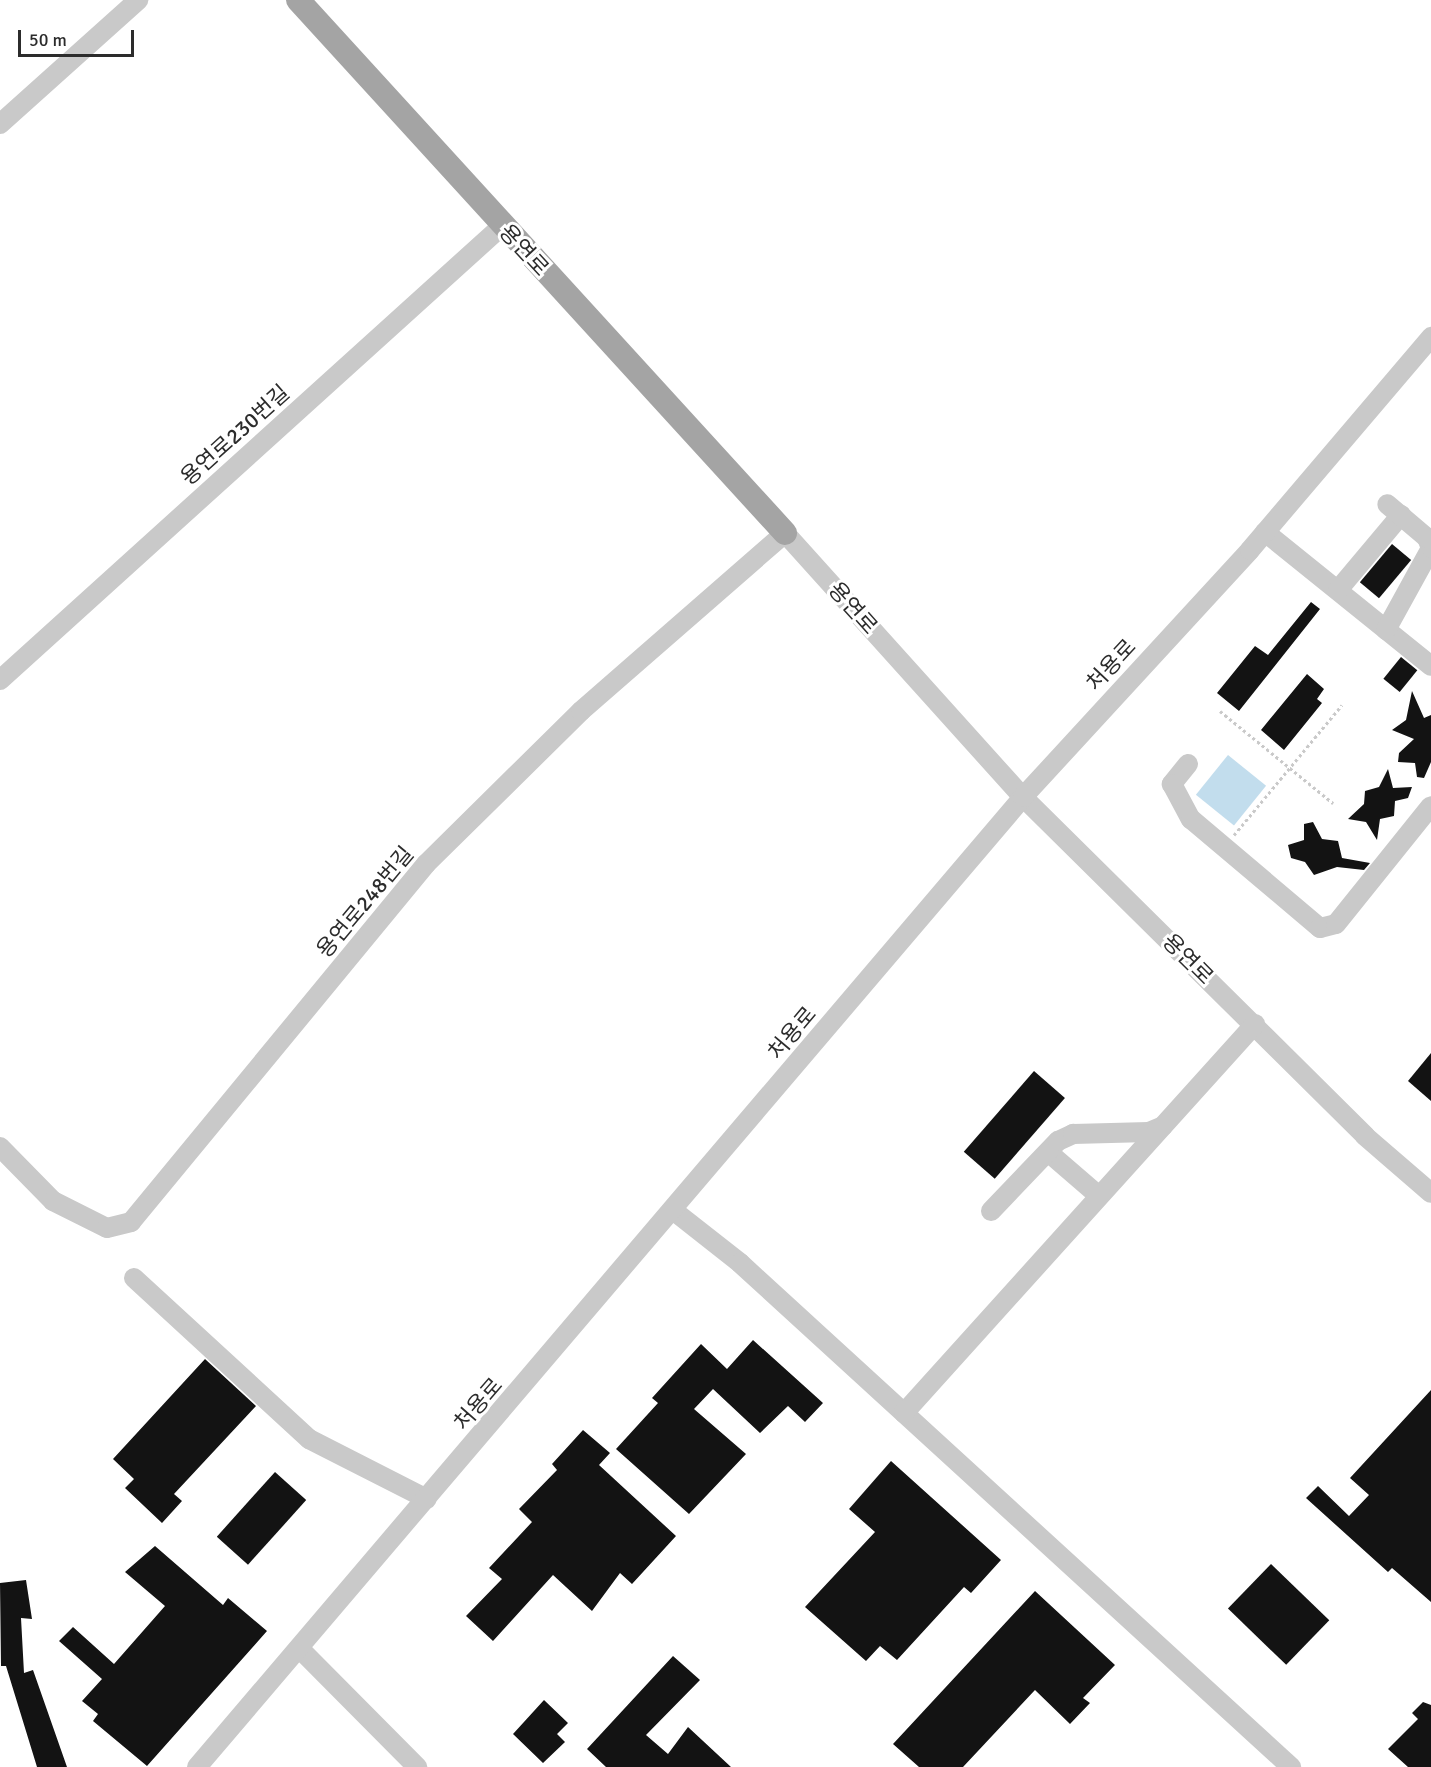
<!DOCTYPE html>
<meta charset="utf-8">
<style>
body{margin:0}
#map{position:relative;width:1431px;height:1767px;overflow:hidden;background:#fff;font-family:Signika,"Noto Sans KR",sans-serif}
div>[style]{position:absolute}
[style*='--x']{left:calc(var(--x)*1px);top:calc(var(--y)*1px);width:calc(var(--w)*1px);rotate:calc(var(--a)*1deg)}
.water>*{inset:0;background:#c2dded;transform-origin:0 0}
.building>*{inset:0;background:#131313;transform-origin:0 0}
.path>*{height:3px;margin-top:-1.5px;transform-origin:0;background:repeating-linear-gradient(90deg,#c9c9c9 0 3px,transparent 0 6px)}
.minor>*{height:20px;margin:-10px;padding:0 10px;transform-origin:10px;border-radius:10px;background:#c9c9c9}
.major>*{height:24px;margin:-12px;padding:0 12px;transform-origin:12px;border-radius:12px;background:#a4a4a4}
span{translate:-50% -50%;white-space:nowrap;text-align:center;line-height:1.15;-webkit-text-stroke:6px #fff;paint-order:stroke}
.street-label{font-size:22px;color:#2c2c2c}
.scale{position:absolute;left:18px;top:30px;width:116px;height:27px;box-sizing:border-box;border:3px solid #2c2c2c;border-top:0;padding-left:8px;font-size:18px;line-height:21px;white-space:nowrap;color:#2c2c2c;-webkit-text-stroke:4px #fff;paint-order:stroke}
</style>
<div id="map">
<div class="water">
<div style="left:1228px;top:755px;width:49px;height:51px;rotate:39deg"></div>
</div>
<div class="building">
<div style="left:1392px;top:544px;width:25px;height:50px;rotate:40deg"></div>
<div style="clip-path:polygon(1311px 602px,1320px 609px,1239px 711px,1217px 693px,1255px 646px,1268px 655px)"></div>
<div style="left:1401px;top:657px;width:21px;height:28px;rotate:39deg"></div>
<div style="clip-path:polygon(1307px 674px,1324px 689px,1317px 699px,1322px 703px,1284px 750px,1261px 730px)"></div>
<div style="clip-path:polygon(1412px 691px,1424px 718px,1431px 715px,1431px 762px,1424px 778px,1417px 777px,1415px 763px,1398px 762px,1399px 753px,1414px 739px,1392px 730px,1406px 720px)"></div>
<div style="clip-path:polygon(1388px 769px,1393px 788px,1412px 787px,1408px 798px,1395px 801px,1394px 816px,1380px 819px,1377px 840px,1366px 822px,1348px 819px,1364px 804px,1365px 791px,1379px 787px)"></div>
<div style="clip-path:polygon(1313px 822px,1322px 839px,1338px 841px,1342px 858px,1370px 863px,1364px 870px,1337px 867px,1314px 875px,1305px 862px,1291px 858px,1288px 845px,1304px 840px,1304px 824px)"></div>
<div style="clip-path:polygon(1431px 1053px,1431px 1101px,1408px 1081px)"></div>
<div style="left:1034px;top:1071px;width:41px;height:107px;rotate:41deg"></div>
<div style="clip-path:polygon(753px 1340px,823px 1403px,805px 1422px,788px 1406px,760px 1433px,713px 1389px,694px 1409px,746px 1454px,689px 1514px,616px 1449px,658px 1403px,652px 1398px,701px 1344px,727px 1369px)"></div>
<div style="clip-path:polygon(205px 1359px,256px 1406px,174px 1494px,182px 1501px,162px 1523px,125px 1488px,134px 1479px,113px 1459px)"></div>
<div style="clip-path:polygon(1431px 1390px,1431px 1602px,1392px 1568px,1388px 1572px,1306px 1498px,1318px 1486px,1349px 1516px,1369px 1495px,1350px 1478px)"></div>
<div style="clip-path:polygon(583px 1430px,610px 1453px,599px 1465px,676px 1536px,632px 1584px,620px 1573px,592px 1611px,553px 1575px,493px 1641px,466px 1616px,502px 1579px,489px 1568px,532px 1522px,519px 1509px,557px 1470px,552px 1464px)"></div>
<div style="clip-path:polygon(891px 1461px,1001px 1560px,971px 1593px,964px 1587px,897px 1660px,880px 1646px,866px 1661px,805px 1607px,875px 1532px,849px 1509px)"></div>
<div style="left:275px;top:1472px;width:42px;height:87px;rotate:42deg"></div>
<div style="clip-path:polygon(155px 1546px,223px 1605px,228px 1598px,267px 1631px,147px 1766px,93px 1721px,98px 1714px,82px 1701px,102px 1679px,59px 1641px,73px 1627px,114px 1664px,165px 1606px,125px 1572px)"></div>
<div style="left:1271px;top:1564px;width:81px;height:62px;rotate:44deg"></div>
<div style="clip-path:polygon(26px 1580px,32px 1619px,21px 1618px,24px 1673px,33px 1670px,67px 1767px,37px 1767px,6px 1666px,1px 1666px,0 1583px)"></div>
<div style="clip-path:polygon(1035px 1591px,1115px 1665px,1083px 1698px,1090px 1703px,1070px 1724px,1035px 1690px,963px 1767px,919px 1767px,893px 1744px)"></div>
<div style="clip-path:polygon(673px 1656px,700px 1680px,646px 1735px,668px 1754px,688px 1727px,731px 1767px,606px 1767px,587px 1749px)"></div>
<div style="clip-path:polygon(544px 1700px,568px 1723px,557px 1734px,565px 1742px,543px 1763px,513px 1734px)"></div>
<div style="clip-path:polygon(1423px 1702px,1431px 1705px,1431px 1767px,1408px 1767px,1388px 1749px,1418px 1719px,1412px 1713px)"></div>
</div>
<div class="path">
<div style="--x:1220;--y:711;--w:146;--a:39.2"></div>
<div style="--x:1234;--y:835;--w:169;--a:-50.3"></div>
</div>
<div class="minor">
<div style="--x:0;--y:124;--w:186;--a:-41.9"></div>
<div style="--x:1265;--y:532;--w:213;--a:38.9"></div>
<div style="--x:1338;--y:590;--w:98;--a:-50"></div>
<div style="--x:1386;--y:630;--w:94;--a:-61.2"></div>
<div style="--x:1431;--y:548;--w:11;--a:-112"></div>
<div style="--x:1427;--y:538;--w:52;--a:-139.6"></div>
<div style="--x:0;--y:680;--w:677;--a:-42.13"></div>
<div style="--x:1188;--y:764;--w:26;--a:129"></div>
<div style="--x:1172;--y:784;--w:40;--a:62"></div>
<div style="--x:1191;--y:819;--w:169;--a:40.2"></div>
<div style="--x:1320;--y:928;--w:16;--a:-14"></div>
<div style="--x:1336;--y:924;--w:151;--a:-51.2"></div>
<div style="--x:0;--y:1147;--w:76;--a:45.5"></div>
<div style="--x:53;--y:1201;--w:60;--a:26.6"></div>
<div style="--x:107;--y:1228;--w:25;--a:-14"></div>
<div style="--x:131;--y:1222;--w:464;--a:-50.5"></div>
<div style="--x:426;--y:864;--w:218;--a:-44.6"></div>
<div style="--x:581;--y:711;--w:271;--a:-41.1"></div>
<div style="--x:785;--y:533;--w:355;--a:48"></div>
<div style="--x:1023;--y:797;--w:482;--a:44.7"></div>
<div style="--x:1365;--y:1136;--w:87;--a:40.8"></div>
<div style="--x:1048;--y:1152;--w:67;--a:40.8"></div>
<div style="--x:674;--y:1211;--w:84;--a:38.2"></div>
<div style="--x:740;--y:1263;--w:747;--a:42.45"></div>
<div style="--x:991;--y:1211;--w:97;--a:-46.3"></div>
<div style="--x:1058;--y:1141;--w:17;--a:-25"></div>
<div style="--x:1073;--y:1134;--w:76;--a:-1.5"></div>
<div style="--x:1149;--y:1132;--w:15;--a:-23"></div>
<div style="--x:134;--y:1278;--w:238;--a:42.6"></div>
<div style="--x:309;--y:1439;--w:132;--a:27"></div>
<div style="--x:904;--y:1413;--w:524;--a:-47.94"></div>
<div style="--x:299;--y:1648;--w:168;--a:45.2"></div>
<div style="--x:197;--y:1767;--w:1274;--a:-49.58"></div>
<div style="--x:1023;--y:797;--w:335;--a:-47.4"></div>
<div style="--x:1250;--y:550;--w:280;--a:-49.6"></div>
</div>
<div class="major">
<div style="--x:298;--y:0;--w:722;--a:47.58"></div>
</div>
<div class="street-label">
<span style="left:524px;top:250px;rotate:47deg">용연로</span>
<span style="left:235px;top:435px;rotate:-42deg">용연로230번길</span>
<span style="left:853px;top:608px;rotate:48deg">용연로</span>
<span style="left:1111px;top:665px;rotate:-47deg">처용로</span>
<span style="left:365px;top:902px;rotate:-50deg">용연로248번길</span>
<span style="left:1188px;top:959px;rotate:45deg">용연로</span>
<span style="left:792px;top:1033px;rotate:-50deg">처용로</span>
<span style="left:478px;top:1404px;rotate:-49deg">처용로</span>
</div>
<div class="scale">50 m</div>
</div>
